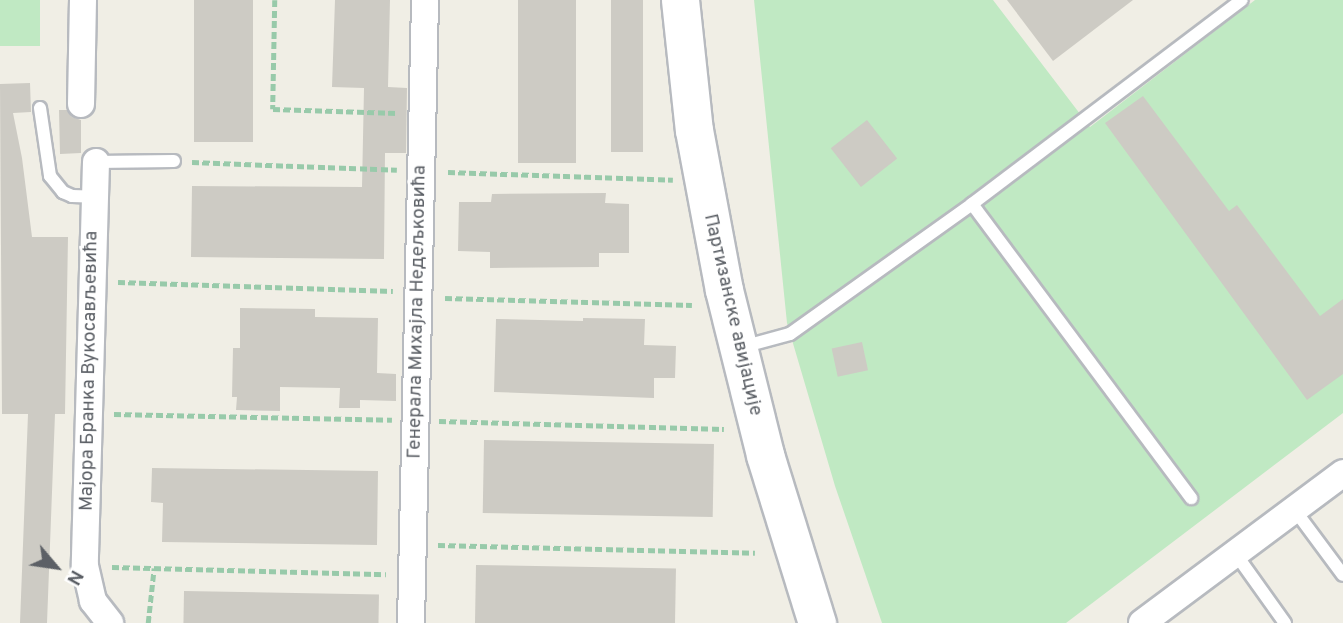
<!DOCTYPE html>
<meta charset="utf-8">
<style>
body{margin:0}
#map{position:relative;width:1343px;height:623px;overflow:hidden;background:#f0eee5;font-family:Overpass,sans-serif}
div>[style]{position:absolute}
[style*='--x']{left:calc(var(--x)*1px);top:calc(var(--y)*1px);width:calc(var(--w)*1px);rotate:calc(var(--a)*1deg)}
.green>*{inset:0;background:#c0e9c3;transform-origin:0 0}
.building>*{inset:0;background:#cdcbc4;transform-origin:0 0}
.path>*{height:4.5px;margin-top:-2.25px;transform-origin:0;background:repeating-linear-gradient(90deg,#98caaa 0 7px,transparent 0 10.5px)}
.roads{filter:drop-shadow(2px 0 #b7babf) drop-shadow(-2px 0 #b7babf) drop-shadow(0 2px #b7babf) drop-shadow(0 -2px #b7babf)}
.lane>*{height:12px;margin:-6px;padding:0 6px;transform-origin:6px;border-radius:6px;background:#fff}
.street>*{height:26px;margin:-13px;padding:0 13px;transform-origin:13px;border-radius:13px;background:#fff}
.secondary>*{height:37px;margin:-18.5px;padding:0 18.5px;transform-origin:18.5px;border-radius:18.5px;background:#fff}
span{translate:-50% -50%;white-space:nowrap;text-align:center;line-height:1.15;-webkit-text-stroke:5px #fff;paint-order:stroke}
.street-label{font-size:19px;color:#5c6066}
.north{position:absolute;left:21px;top:532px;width:70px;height:70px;-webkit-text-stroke:5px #fff;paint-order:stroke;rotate:119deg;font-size:19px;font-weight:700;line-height:28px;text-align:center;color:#5c6066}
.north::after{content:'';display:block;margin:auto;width:24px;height:32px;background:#5c6066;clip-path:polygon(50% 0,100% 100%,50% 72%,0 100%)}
</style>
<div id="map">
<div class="green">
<div style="left:0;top:0;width:40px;height:46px"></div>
<div style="clip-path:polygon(754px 0,993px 0,1090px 127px,1255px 0,1343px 0,1343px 413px,1066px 623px,882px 623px,835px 486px,787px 323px)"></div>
</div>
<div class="building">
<div style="left:194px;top:0;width:59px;height:142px"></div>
<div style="clip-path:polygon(335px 0,390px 0,388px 87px,407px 88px,406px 153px,385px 153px,384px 259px,191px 257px,192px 186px,362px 187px,364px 88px,332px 87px)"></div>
<div style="left:518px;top:0;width:58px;height:163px"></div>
<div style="left:611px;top:0;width:32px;height:152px"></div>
<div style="clip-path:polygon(1007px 0,1133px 0,1053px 61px)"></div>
<div style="clip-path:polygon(30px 83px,31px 112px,13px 113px,22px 158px,32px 237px,68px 237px,65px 414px,55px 414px,47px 623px,20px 623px,28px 414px,2px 414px,0 84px)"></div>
<div style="clip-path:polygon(1143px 96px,1229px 211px,1237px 205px,1320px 316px,1343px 299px,1343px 374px,1307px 400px,1105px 123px)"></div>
<div style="clip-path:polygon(59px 110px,67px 110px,72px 117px,81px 120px,81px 153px,60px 154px)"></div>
<div style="left:867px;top:120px;width:49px;height:46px;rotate:52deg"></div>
<div style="clip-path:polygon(606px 193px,605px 203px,629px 204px,629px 253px,599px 253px,599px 267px,490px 268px,490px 252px,458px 251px,459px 202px,491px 202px,492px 194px)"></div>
<div style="clip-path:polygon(240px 308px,315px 309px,315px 317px,378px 318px,377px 373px,396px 374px,396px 401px,360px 400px,360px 408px,339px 408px,340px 388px,280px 387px,280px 411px,236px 410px,237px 397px,232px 397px,233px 348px,240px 348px)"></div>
<div style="clip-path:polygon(583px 318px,645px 319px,644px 345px,676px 346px,675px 378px,654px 378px,654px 398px,494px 392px,496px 319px,583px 321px)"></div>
<div style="left:862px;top:342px;width:29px;height:31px;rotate:78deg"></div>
<div style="left:484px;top:440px;width:230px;height:73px;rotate:1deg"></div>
<div style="clip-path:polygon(152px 468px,378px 471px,377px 545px,162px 542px,163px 503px,151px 502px)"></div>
<div style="left:476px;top:565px;width:200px;height:58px;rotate:1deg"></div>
<div style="left:184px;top:591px;width:195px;height:32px;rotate:1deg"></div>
</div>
<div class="path">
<div style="--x:275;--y:0;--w:109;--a:91.1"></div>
<div style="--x:273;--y:109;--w:124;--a:1.8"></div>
<div style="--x:192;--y:162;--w:205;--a:2.2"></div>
<div style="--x:448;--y:172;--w:225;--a:2"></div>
<div style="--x:118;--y:282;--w:275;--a:1.9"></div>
<div style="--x:445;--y:298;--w:247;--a:1.6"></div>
<div style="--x:114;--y:414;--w:278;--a:1.2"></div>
<div style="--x:439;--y:421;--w:285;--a:1.6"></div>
<div style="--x:438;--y:545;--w:317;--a:1.4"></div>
<div style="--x:112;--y:567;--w:274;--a:1.5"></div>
<div style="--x:148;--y:623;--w:55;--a:-83.8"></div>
</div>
<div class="roads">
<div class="lane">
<div style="--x:40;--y:108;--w:69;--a:81.6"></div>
<div style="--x:50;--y:176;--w:21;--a:51"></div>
<div style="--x:63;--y:192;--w:10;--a:24"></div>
<div style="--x:72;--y:196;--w:23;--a:2"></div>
<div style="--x:96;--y:162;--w:78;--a:-0.7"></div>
<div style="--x:972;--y:204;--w:367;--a:53.3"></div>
<div style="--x:742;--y:347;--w:50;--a:-15.2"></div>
<div style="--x:790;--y:334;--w:224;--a:-35.5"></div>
<div style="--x:972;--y:204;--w:338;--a:-37.1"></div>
<div style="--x:1294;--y:509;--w:82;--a:53.4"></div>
<div style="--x:1235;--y:553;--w:86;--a:54.5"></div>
</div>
<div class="street">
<div style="--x:81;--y:104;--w:104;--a:-88.9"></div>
<div style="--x:96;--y:162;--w:404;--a:91.6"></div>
<div style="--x:85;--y:566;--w:36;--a:77"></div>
<div style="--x:93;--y:601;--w:28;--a:52"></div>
<div style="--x:411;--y:623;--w:623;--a:-88.71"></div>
<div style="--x:1142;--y:623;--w:251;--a:-36.7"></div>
</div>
<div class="secondary">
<div style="--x:680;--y:0;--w:131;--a:83.9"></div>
<div style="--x:694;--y:130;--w:163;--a:79.4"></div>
<div style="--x:724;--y:290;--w:170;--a:76"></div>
<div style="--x:765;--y:455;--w:176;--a:72.8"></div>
</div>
</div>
<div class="street-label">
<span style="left:418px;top:312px;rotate:-89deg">Генерала Михајла Недељковића</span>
<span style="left:732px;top:315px;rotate:77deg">Партизанске авијације</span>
<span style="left:90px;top:371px;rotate:-89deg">Мајора Бранка Вукосављевића</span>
</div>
<div class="north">N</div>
</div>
